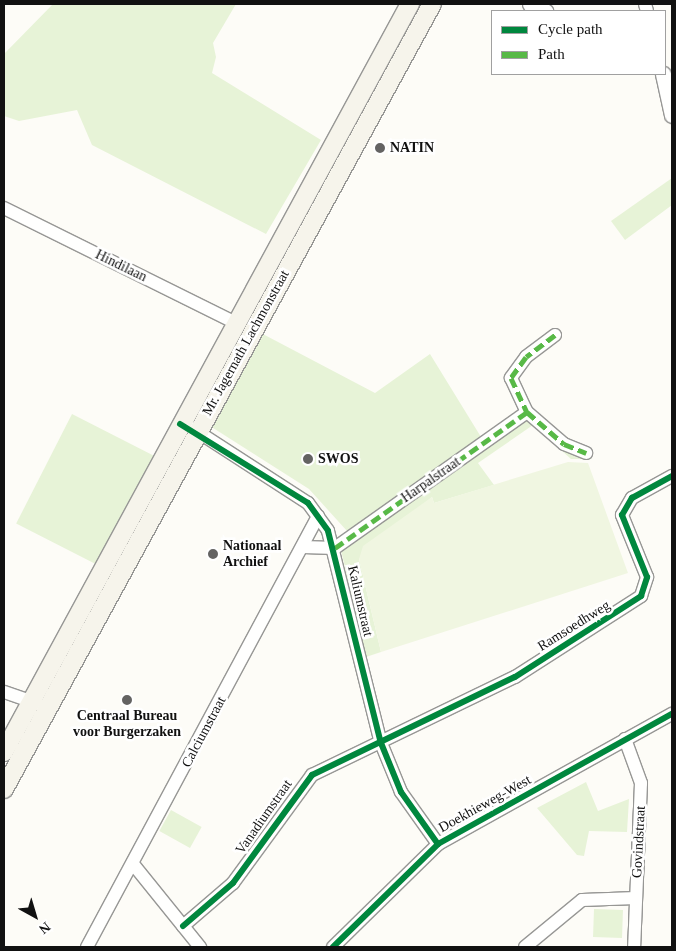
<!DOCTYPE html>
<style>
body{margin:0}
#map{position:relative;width:676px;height:951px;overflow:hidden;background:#fdfcf7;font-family:"Times New Roman",serif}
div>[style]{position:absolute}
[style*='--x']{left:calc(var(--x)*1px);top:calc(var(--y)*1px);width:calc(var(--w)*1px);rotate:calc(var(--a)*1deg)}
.green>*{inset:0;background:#e7f3d7;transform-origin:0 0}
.pitch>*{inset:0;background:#f0f6e1}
.roads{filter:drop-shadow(1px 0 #979795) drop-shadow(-1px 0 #979795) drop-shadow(0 1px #979795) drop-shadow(0 -1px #979795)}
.minor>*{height:12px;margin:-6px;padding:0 6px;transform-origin:6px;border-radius:6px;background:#fffffe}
.tertiary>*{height:15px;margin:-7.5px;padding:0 7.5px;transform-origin:7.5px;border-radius:7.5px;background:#fffffe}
.secondary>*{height:18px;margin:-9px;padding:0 9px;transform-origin:9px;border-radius:9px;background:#f6f4eb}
.quiet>*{height:5px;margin-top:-2.5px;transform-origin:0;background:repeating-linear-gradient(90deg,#58b947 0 10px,transparent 0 15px)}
.cycleway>*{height:6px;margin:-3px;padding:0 3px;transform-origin:3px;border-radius:3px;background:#00873e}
.dots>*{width:14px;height:14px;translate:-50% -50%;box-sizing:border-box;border:2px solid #fff;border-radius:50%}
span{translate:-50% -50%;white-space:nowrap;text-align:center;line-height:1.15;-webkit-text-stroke:5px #fff;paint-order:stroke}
.poi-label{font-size:14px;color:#111;font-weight:700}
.left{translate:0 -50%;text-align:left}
.street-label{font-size:14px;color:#111}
.frame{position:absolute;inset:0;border:5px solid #111;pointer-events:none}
.legend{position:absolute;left:491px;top:10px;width:175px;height:65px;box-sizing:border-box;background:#fff;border:1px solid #a0a0a0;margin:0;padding:6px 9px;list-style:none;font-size:15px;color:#111}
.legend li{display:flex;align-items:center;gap:10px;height:25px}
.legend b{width:25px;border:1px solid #a0a0a0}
.north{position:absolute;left:10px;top:891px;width:50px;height:50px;-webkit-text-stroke:4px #fff;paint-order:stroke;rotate:141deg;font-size:14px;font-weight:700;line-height:20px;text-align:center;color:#111}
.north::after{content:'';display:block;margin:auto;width:18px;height:22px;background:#111;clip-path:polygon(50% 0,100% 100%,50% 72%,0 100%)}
</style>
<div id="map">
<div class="green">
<div style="clip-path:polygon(53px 4px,236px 4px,213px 43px,216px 57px,212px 73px,321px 140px,266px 234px,92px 145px,77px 110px,19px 121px,4px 116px,4px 54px)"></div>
<div style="clip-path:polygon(351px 136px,198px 422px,193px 423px,191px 417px)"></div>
<div style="clip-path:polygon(672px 178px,672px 205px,625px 240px,611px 221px)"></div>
<div style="clip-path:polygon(259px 332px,375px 393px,430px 354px,481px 437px,347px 531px,309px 489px,210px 426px)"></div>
<div style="left:72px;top:414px;width:93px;height:123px;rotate:27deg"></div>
<div style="clip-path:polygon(529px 418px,592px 459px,571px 459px,533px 425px,478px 463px,494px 485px,434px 503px,432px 497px,359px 559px,381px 652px,366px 657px,341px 550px)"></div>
<div style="clip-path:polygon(586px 782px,598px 811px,629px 799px,627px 832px,589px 831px,584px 856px,577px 855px,537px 808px)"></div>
<div style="left:171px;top:810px;width:35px;height:24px;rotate:29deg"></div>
<div style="left:594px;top:909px;width:29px;height:28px;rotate:2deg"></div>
</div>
<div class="pitch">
<div style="clip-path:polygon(568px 462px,588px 463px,628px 573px,381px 652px,359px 559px,363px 546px,432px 497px,434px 503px)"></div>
</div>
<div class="roads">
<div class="minor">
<div style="--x:645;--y:4;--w:7;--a:74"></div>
<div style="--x:4;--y:208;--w:261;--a:26.4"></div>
<div style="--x:555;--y:335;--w:36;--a:143"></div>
<div style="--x:526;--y:357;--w:26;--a:126"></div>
<div style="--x:511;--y:378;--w:38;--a:65"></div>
<div style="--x:527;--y:412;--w:49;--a:40.9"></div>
<div style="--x:564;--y:444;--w:24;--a:22"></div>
<div style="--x:192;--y:428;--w:138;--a:32.9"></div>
<div style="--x:308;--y:503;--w:34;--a:54"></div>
<div style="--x:328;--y:531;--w:219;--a:76"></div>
<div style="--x:381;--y:743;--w:53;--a:67.8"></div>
<div style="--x:401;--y:792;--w:64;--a:54.6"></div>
<div style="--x:303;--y:547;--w:32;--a:2"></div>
<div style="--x:335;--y:548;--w:235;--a:-35.3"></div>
<div style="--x:4;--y:692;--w:37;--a:19"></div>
<div style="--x:625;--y:739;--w:47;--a:70"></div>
<div style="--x:641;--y:783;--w:164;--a:92.4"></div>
<div style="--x:133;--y:864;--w:107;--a:51.1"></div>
<div style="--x:183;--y:926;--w:66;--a:-40.7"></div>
<div style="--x:233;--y:883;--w:134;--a:-53.8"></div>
<div style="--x:312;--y:775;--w:225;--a:-25.8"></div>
<div style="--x:515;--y:677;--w:150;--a:-32.7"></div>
<div style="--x:641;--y:596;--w:20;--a:-72"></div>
<div style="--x:647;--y:577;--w:67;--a:-112"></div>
<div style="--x:622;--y:515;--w:20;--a:-60"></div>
<div style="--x:632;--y:498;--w:46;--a:-28.8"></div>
<div style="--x:87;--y:947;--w:489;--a:-61.8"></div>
<div style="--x:333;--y:947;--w:147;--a:-44.4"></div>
<div style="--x:438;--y:844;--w:268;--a:-29.1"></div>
<div style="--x:525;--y:947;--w:74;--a:-39.5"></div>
<div style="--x:582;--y:900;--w:54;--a:-2.1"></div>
</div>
<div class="tertiary">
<div style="--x:530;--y:4;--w:17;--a:25"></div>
<div style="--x:663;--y:74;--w:42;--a:77.6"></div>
</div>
<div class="secondary">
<div style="--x:4;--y:752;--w:851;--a:-61.51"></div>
<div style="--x:4;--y:789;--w:894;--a:-61.4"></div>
</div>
</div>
<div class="quiet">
<div style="--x:555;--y:335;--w:36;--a:143"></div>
<div style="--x:526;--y:357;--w:26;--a:126"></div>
<div style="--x:511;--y:378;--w:38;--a:65"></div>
<div style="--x:527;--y:412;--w:49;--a:40.9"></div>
<div style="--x:564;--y:444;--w:24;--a:22"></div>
<div style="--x:335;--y:548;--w:235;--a:-35.3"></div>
</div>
<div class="cycleway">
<div style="--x:180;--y:424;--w:150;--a:31.7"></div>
<div style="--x:308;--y:503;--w:34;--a:54"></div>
<div style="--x:328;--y:531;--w:219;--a:76"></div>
<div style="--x:381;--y:743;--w:53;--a:67.8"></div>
<div style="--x:401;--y:792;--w:64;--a:54.6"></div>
<div style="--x:183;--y:926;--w:66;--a:-40.7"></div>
<div style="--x:233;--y:883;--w:134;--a:-53.8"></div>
<div style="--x:312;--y:775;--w:225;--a:-25.8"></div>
<div style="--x:515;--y:677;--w:150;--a:-32.7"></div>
<div style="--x:641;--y:596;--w:20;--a:-72"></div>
<div style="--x:647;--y:577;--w:67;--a:-112"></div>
<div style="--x:622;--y:515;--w:20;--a:-60"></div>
<div style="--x:632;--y:498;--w:46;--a:-28.8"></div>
<div style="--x:333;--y:947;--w:147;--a:-44.4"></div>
<div style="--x:438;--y:844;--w:268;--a:-29.1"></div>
</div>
<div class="dots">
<div style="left:380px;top:148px;background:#646362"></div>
<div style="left:308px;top:459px;background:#646362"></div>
<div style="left:213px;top:554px;background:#646362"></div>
<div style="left:127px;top:700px;background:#646362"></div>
</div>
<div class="poi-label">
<span class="left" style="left:390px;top:148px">NATIN</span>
<span class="left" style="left:318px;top:459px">SWOS</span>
<span class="left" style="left:223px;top:554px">Nationaal<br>Archief</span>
<span style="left:127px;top:724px">Centraal Bureau<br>voor Burgerzaken</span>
</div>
<div class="street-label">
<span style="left:121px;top:266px;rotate:26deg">Hindilaan</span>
<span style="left:246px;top:343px;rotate:-61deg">Mr. Jagernath Lachmonstraat</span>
<span style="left:431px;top:480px;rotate:-35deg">Harpalstraat</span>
<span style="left:360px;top:601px;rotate:77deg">Kaliumstraat</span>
<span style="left:574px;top:626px;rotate:-32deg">Ramsoedhweg</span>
<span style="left:204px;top:732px;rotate:-62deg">Calciumstraat</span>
<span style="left:485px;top:804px;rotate:-29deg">Doekhieweg-West</span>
<span style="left:264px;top:817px;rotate:-55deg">Vanadiumstraat</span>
<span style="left:639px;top:842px;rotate:-87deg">Govindstraat</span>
</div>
<div class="frame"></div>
<ul class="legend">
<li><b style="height:6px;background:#00873e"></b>Cycle path</li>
<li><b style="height:6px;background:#58b947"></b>Path</li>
</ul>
<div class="north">N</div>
</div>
